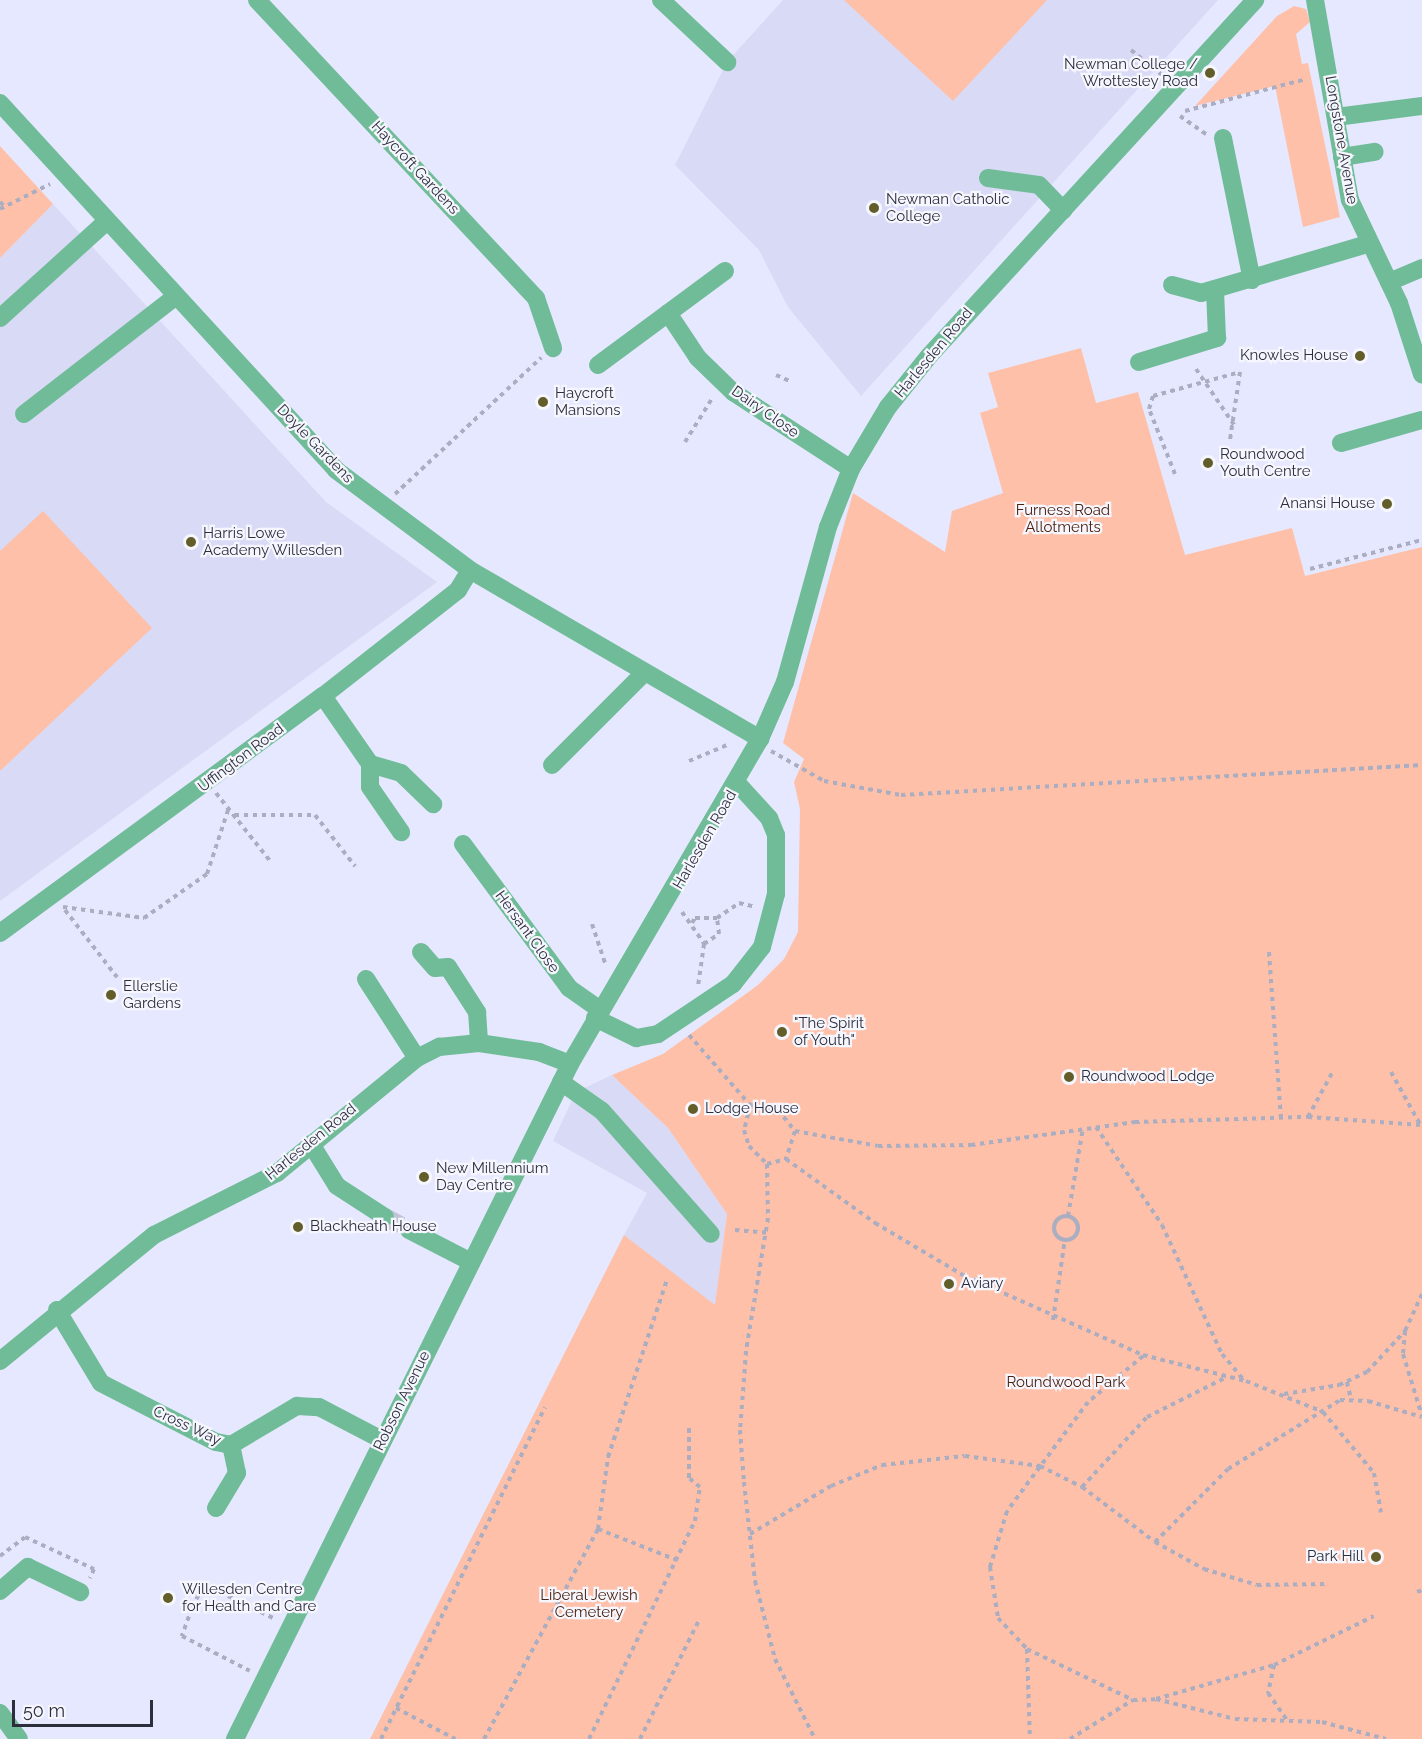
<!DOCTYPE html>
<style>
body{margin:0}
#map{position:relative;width:1422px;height:1739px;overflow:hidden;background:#e6e8ff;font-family:Raleway,sans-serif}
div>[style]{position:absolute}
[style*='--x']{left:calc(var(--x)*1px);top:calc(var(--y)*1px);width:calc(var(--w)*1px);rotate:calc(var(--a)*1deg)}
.built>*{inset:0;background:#d8daf6}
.green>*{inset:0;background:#fec0a8}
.minor-tunnel>*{height:18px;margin-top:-9px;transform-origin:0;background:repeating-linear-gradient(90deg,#c1c3d8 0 18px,transparent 0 27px)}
.path>*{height:4px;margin-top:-2px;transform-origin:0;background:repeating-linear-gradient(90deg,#abadc1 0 4.5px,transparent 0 9px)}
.path>.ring{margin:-2px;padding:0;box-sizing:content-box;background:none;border:4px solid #abadc1;border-radius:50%}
.minor>*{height:18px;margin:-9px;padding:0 9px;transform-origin:9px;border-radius:9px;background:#71bc98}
.dots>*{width:16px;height:16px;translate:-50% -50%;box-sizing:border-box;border:3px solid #f6f7fe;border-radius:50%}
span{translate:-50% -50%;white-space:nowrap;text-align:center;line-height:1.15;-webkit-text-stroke:4.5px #f6f7fe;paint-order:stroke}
.poi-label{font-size:15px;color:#2d2e3c}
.right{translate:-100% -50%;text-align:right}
.left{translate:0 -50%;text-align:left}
.street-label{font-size:15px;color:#2d2e3c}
.park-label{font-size:15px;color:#4c2211}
.scale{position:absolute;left:12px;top:1700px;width:141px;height:27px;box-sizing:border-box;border:3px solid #2d2e3c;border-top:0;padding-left:8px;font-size:18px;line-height:21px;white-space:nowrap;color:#2d2e3c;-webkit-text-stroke:4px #f6f7fe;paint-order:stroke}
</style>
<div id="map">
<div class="built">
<div style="clip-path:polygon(783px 0,1218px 0,861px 396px,788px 307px,759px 250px,675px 165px,727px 62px)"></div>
<div style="clip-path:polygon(53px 204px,326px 502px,437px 582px,0 901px,0 258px)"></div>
<div style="clip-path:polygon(612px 1075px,668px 1128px,727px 1214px,715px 1306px,624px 1235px,647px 1193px,553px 1141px,576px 1092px)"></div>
</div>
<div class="green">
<div style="clip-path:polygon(844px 0,1047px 0,953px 101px)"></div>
<div style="clip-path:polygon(1294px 6px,1306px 9px,1310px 22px,1296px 34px,1302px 64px,1308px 63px,1340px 217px,1303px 227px,1275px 86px,1195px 106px,1277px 16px)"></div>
<div style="clip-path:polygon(0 146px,53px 204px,0 258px)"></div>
<div style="clip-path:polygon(1081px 348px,1096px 403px,1138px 392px,1185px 555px,1292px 528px,1305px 576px,1422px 547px,1422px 1739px,370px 1739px,624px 1235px,715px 1305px,727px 1214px,668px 1128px,612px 1075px,663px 1054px,758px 985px,784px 959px,798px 932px,800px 809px,794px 782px,804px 759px,783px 743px,853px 493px,945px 552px,952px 511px,1003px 493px,980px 413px,998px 407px,988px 373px)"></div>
<div style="clip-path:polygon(43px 511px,152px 628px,0 771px,0 551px)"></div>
</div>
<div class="minor-tunnel">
<div style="--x:385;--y:1217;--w:27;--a:28"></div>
</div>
<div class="path">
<div style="--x:1131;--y:50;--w:40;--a:39"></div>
<div style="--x:1185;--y:111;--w:125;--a:-14.8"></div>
<div style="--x:1180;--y:116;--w:33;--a:35"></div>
<div style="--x:0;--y:202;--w:7;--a:45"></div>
<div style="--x:0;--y:209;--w:56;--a:-26.6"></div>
<div style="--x:1196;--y:369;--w:68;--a:55.8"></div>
<div style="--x:776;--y:375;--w:17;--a:24"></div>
<div style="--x:685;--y:442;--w:53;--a:-58.1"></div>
<div style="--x:1175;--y:474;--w:70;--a:-111.8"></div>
<div style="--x:1149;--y:409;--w:14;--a:-73"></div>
<div style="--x:1153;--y:396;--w:90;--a:-15.4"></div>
<div style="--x:1240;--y:372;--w:69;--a:98.4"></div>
<div style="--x:395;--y:494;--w:200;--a:-43"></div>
<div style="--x:1310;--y:569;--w:116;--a:-14.5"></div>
<div style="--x:771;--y:751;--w:61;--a:29.5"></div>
<div style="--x:824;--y:781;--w:78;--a:10.3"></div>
<div style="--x:901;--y:795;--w:522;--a:-3.3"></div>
<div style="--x:689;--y:761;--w:41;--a:-22.8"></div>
<div style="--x:216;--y:793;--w:87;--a:51.5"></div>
<div style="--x:235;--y:815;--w:80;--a:0"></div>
<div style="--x:315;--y:815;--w:65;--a:51.9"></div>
<div style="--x:63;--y:907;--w:82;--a:7.7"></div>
<div style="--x:144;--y:918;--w:77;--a:-34.9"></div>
<div style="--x:207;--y:874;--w:71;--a:-71.8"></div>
<div style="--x:65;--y:910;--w:85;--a:52.2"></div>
<div style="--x:682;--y:912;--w:39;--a:55"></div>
<div style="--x:704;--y:944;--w:42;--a:98.1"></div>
<div style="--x:692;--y:923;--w:6;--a:-59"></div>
<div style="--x:695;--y:918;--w:22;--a:0"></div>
<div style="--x:592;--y:924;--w:41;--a:71.6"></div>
<div style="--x:704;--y:944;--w:18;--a:-34"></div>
<div style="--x:719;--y:934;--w:16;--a:-97"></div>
<div style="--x:717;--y:918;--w:27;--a:-34"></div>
<div style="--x:739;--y:903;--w:17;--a:13"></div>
<div style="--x:1269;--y:952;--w:166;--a:85.9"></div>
<div style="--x:689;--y:1035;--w:93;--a:48.9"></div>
<div style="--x:750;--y:1105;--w:28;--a:10"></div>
<div style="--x:778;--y:1110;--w:27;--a:51"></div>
<div style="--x:795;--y:1131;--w:84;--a:10.2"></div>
<div style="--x:878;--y:1146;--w:93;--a:-0.6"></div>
<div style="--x:971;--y:1145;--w:166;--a:-8"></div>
<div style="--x:1135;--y:1122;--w:173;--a:-1.7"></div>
<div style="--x:1308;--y:1117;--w:114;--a:4"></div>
<div style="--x:1391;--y:1072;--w:60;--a:60.9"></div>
<div style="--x:750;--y:1105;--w:26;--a:103"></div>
<div style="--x:744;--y:1130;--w:17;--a:73"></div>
<div style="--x:749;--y:1146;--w:25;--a:45"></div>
<div style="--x:767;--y:1164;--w:54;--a:88.9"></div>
<div style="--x:768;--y:1218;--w:135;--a:99.4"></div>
<div style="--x:746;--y:1351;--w:79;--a:94.3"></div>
<div style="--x:740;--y:1430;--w:52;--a:85.6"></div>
<div style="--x:744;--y:1482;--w:100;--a:83.7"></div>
<div style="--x:755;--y:1581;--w:81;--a:75.6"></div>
<div style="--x:775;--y:1659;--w:89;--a:63.4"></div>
<div style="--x:1308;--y:1117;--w:50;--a:-61.4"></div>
<div style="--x:1096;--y:1127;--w:118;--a:56"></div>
<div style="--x:1162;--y:1225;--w:142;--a:65.1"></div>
<div style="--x:1222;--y:1354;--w:35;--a:50"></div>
<div style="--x:795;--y:1131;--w:29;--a:108"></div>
<div style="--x:786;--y:1159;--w:110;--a:35.7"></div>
<div style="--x:875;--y:1223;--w:102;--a:30.6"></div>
<div style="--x:963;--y:1275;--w:197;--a:24"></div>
<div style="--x:1143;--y:1355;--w:106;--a:14.2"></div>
<div style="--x:1246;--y:1381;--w:83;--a:21.9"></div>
<div style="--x:1323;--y:1412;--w:80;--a:50.1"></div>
<div style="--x:1374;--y:1473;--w:40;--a:80"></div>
<div style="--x:767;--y:1164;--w:20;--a:-15"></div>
<div style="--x:1068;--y:1216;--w:89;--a:-80.3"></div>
<div class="ring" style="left:1054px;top:1216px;width:20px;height:20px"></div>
<div style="--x:735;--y:1230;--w:32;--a:5"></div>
<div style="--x:1422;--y:1294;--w:41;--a:114.7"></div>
<div style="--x:1405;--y:1331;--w:23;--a:95"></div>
<div style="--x:1403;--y:1354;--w:65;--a:73"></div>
<div style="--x:1053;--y:1320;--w:82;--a:-81.6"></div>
<div style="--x:1143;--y:1356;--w:72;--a:140.1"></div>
<div style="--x:1088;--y:1402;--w:136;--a:126.6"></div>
<div style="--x:1007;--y:1511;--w:59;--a:106.9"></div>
<div style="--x:990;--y:1567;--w:52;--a:81.1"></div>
<div style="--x:998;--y:1618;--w:42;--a:46.9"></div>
<div style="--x:1027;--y:1649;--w:118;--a:25.7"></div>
<div style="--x:1133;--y:1700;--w:23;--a:-2"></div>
<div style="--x:1156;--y:1699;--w:81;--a:14.2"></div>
<div style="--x:1235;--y:1719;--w:87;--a:2"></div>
<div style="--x:1322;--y:1722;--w:66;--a:14.9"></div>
<div style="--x:1347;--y:1382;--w:17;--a:77"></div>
<div style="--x:1284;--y:1394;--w:56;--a:-9.3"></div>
<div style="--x:1339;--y:1385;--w:31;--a:-25"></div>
<div style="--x:1367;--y:1372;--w:56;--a:-47.2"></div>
<div style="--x:1082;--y:1487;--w:96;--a:-47.1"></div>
<div style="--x:1147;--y:1417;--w:89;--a:-26.6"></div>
<div style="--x:598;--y:1529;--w:73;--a:-82.1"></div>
<div style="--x:608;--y:1457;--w:187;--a:-71.6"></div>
<div style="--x:750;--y:1534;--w:94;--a:-30.7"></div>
<div style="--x:831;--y:1486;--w:55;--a:-22.4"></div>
<div style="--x:882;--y:1465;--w:83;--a:-6.2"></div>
<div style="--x:965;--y:1456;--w:76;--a:7.6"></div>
<div style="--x:1040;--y:1466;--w:47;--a:26.6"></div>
<div style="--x:1082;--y:1487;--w:91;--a:37"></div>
<div style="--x:1155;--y:1542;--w:56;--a:28.9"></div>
<div style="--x:1204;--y:1569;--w:55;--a:16.8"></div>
<div style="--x:1257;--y:1585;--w:69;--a:-0.8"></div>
<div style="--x:1155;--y:1542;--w:103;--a:-45"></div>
<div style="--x:1228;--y:1469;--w:132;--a:-31.6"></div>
<div style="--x:1340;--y:1400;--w:28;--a:2"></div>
<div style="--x:1368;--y:1401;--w:56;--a:16.5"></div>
<div style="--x:0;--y:1556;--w:31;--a:-37"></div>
<div style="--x:25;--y:1537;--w:76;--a:24.9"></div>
<div style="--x:94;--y:1569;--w:10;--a:114"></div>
<div style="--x:1417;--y:1592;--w:5;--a:-22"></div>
<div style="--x:192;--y:1607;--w:18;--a:-61"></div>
<div style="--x:201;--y:1591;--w:11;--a:-15"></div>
<div style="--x:212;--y:1588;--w:70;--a:26.2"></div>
<div style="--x:192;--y:1608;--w:30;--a:110"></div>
<div style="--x:182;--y:1636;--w:76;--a:27.2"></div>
<div style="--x:1027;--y:1649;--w:90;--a:88.1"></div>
<div style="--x:1274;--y:1665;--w:29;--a:102"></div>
<div style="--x:1268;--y:1693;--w:32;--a:55"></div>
<div style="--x:1156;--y:1699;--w:123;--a:-16.1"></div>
<div style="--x:1274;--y:1665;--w:111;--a:-26.1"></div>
<div style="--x:396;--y:1708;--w:67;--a:27.7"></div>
<div style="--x:381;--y:1739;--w:370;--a:-63.7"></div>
<div style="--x:484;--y:1739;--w:239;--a:-61.5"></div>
<div style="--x:598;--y:1529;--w:85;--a:21.4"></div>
<div style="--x:589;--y:1739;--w:242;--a:-64.1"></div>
<div style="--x:695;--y:1521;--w:34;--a:-82"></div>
<div style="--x:700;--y:1487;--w:14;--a:-141"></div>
<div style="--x:689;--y:1478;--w:51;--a:-90"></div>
<div style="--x:640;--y:1739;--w:133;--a:-63.6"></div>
<div style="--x:1070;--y:1739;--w:74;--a:-31.8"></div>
</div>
<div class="minor">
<div style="--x:257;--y:0;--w:408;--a:46.9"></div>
<div style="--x:536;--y:298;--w:53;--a:71.2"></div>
<div style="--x:661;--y:0;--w:91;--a:43.2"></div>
<div style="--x:1315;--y:0;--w:203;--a:80.1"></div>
<div style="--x:1350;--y:200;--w:114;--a:64.6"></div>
<div style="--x:1399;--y:303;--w:75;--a:72.1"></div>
<div style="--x:0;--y:103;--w:498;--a:47.5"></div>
<div style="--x:336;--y:470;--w:167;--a:36.7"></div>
<div style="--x:470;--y:570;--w:336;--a:30.2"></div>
<div style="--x:1336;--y:117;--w:87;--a:-7.3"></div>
<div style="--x:1223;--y:138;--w:145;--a:78.5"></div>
<div style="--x:1342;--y:157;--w:33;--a:-9"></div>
<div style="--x:988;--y:178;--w:51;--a:7.8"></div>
<div style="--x:1039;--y:185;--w:35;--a:46"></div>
<div style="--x:1389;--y:282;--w:36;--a:-23"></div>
<div style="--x:1172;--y:285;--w:30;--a:15"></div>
<div style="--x:1201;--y:293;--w:173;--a:-16.4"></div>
<div style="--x:668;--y:313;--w:54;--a:56.3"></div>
<div style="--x:698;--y:358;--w:49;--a:44.2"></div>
<div style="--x:733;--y:392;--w:141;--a:33.1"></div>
<div style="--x:0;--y:318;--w:144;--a:-42.2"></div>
<div style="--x:1139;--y:362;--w:82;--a:-17.1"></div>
<div style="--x:1217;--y:338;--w:48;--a:-92.4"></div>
<div style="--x:598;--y:365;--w:158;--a:-36.5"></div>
<div style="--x:24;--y:414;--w:192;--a:-37.8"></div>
<div style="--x:1341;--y:443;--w:84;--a:-15.9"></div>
<div style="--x:323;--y:696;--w:83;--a:55.3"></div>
<div style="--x:370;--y:764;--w:23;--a:90"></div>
<div style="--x:370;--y:787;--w:55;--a:55.4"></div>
<div style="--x:370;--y:764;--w:32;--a:16"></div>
<div style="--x:401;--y:773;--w:45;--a:44.1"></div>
<div style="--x:552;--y:765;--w:130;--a:-45"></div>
<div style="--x:463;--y:844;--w:179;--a:53.6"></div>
<div style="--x:569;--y:988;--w:38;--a:35"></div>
<div style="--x:0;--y:933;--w:401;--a:-36.3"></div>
<div style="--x:323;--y:696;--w:172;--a:-38.1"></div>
<div style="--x:458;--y:590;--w:23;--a:-59"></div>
<div style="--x:421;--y:952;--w:21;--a:49"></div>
<div style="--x:435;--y:968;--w:13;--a:-4"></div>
<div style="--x:448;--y:967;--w:54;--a:57.2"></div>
<div style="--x:477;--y:1012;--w:31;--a:86"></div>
<div style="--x:366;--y:979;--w:94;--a:57.2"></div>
<div style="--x:595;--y:1018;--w:46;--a:26"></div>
<div style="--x:636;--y:1038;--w:22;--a:-10"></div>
<div style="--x:658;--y:1034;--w:90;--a:-33.7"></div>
<div style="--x:733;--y:984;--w:47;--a:-51.9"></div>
<div style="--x:762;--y:947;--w:55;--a:-75.2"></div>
<div style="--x:776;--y:894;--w:59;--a:-90"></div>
<div style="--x:776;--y:835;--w:18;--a:-112"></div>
<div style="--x:769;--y:818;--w:47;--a:-132.4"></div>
<div style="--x:561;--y:1082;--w:50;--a:35.3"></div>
<div style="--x:602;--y:1111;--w:164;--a:48.5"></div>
<div style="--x:311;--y:1144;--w:49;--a:58.2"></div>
<div style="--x:337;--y:1186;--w:57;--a:32.9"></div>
<div style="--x:409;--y:1230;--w:70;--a:27.3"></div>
<div style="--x:57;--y:1310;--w:85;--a:58.9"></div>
<div style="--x:101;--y:1383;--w:129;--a:27.2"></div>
<div style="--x:216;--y:1442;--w:15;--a:11"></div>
<div style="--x:231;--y:1445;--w:77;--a:-30.6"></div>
<div style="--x:297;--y:1406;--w:22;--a:3"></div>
<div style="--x:319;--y:1407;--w:71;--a:27.6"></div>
<div style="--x:0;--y:1361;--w:199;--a:-39.3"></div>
<div style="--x:154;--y:1235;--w:138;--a:-26.8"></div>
<div style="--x:277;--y:1173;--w:181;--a:-39.4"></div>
<div style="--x:417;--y:1058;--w:25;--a:-27"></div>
<div style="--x:439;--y:1047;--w:40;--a:-5.7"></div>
<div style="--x:479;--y:1043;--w:61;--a:8.5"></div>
<div style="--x:539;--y:1052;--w:33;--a:21"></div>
<div style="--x:216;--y:1508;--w:41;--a:-59"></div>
<div style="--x:237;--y:1473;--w:29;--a:-102"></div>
<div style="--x:0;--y:1591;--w:37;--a:-41"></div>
<div style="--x:28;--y:1567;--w:58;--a:25.7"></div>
<div style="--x:0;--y:1713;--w:32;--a:54"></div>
<div style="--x:235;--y:1739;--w:754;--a:-63.6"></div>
<div style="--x:570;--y:1064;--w:376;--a:-59.7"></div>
<div style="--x:760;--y:739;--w:62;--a:-66.3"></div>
<div style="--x:785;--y:682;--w:161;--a:-74.5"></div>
<div style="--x:828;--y:527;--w:62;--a:-68.4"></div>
<div style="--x:851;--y:469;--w:72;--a:-59.2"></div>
<div style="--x:888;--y:407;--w:65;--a:-51.2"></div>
<div style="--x:929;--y:356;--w:483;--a:-47.5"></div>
</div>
<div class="dots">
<div style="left:1210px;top:73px;background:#635d2a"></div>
<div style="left:874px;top:208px;background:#635d2a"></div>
<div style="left:1360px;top:356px;background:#635d2a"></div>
<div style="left:543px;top:402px;background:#635d2a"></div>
<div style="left:1208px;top:463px;background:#635d2a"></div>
<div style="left:1387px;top:504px;background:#635d2a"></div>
<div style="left:191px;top:542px;background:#635d2a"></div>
<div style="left:111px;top:995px;background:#635d2a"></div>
<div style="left:782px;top:1032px;background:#635d2a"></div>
<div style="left:1069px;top:1077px;background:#635d2a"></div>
<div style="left:693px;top:1109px;background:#635d2a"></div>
<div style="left:424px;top:1177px;background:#635d2a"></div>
<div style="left:298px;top:1227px;background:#635d2a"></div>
<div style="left:949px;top:1284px;background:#635d2a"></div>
<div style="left:1376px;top:1557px;background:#635d2a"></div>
<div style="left:168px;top:1598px;background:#635d2a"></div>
</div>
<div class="poi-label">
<span class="right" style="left:1198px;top:73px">Newman College /<br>Wrottesley Road</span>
<span class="left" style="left:886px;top:208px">Newman Catholic<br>College</span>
<span class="right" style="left:1348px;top:356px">Knowles House</span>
<span class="left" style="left:555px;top:402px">Haycroft<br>Mansions</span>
<span class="left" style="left:1220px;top:463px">Roundwood<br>Youth Centre</span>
<span class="right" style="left:1375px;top:504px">Anansi House</span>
<span class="left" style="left:203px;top:542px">Harris Lowe<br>Academy Willesden</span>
<span class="left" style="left:123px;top:995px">Ellerslie<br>Gardens</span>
<span class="left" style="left:794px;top:1032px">"The Spirit<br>of Youth"</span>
<span class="left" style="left:1081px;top:1077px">Roundwood Lodge</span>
<span class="left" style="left:705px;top:1109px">Lodge House</span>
<span class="left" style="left:436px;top:1177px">New Millennium<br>Day Centre</span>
<span class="left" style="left:310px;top:1227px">Blackheath House</span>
<span class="left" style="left:961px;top:1284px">Aviary</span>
<span class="right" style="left:1364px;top:1557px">Park Hill</span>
<span class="left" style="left:182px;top:1598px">Willesden Centre<br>for Health and Care</span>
</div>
<div class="street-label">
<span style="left:1341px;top:140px;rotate:80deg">Longstone Avenue</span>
<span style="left:415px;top:168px;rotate:47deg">Haycroft Gardens</span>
<span style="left:934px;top:353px;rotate:-50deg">Harlesden Road</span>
<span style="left:765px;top:412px;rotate:35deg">Dairy Close</span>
<span style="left:315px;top:444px;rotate:46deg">Doyle Gardens</span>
<span style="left:241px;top:758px;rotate:-37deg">Uffington Road</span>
<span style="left:705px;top:840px;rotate:-60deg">Harlesden Road</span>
<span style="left:527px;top:932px;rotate:54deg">Hersant Close</span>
<span style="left:311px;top:1142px;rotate:-39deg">Harlesden Road</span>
<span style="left:402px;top:1401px;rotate:-64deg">Robson Avenue</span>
<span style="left:187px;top:1426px;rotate:25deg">Cross Way</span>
</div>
<div class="park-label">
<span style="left:1063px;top:519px">Furness Road<br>Allotments</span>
<span style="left:1066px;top:1383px">Roundwood Park</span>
<span style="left:589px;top:1604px">Liberal Jewish<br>Cemetery</span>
</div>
<div class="scale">50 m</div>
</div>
